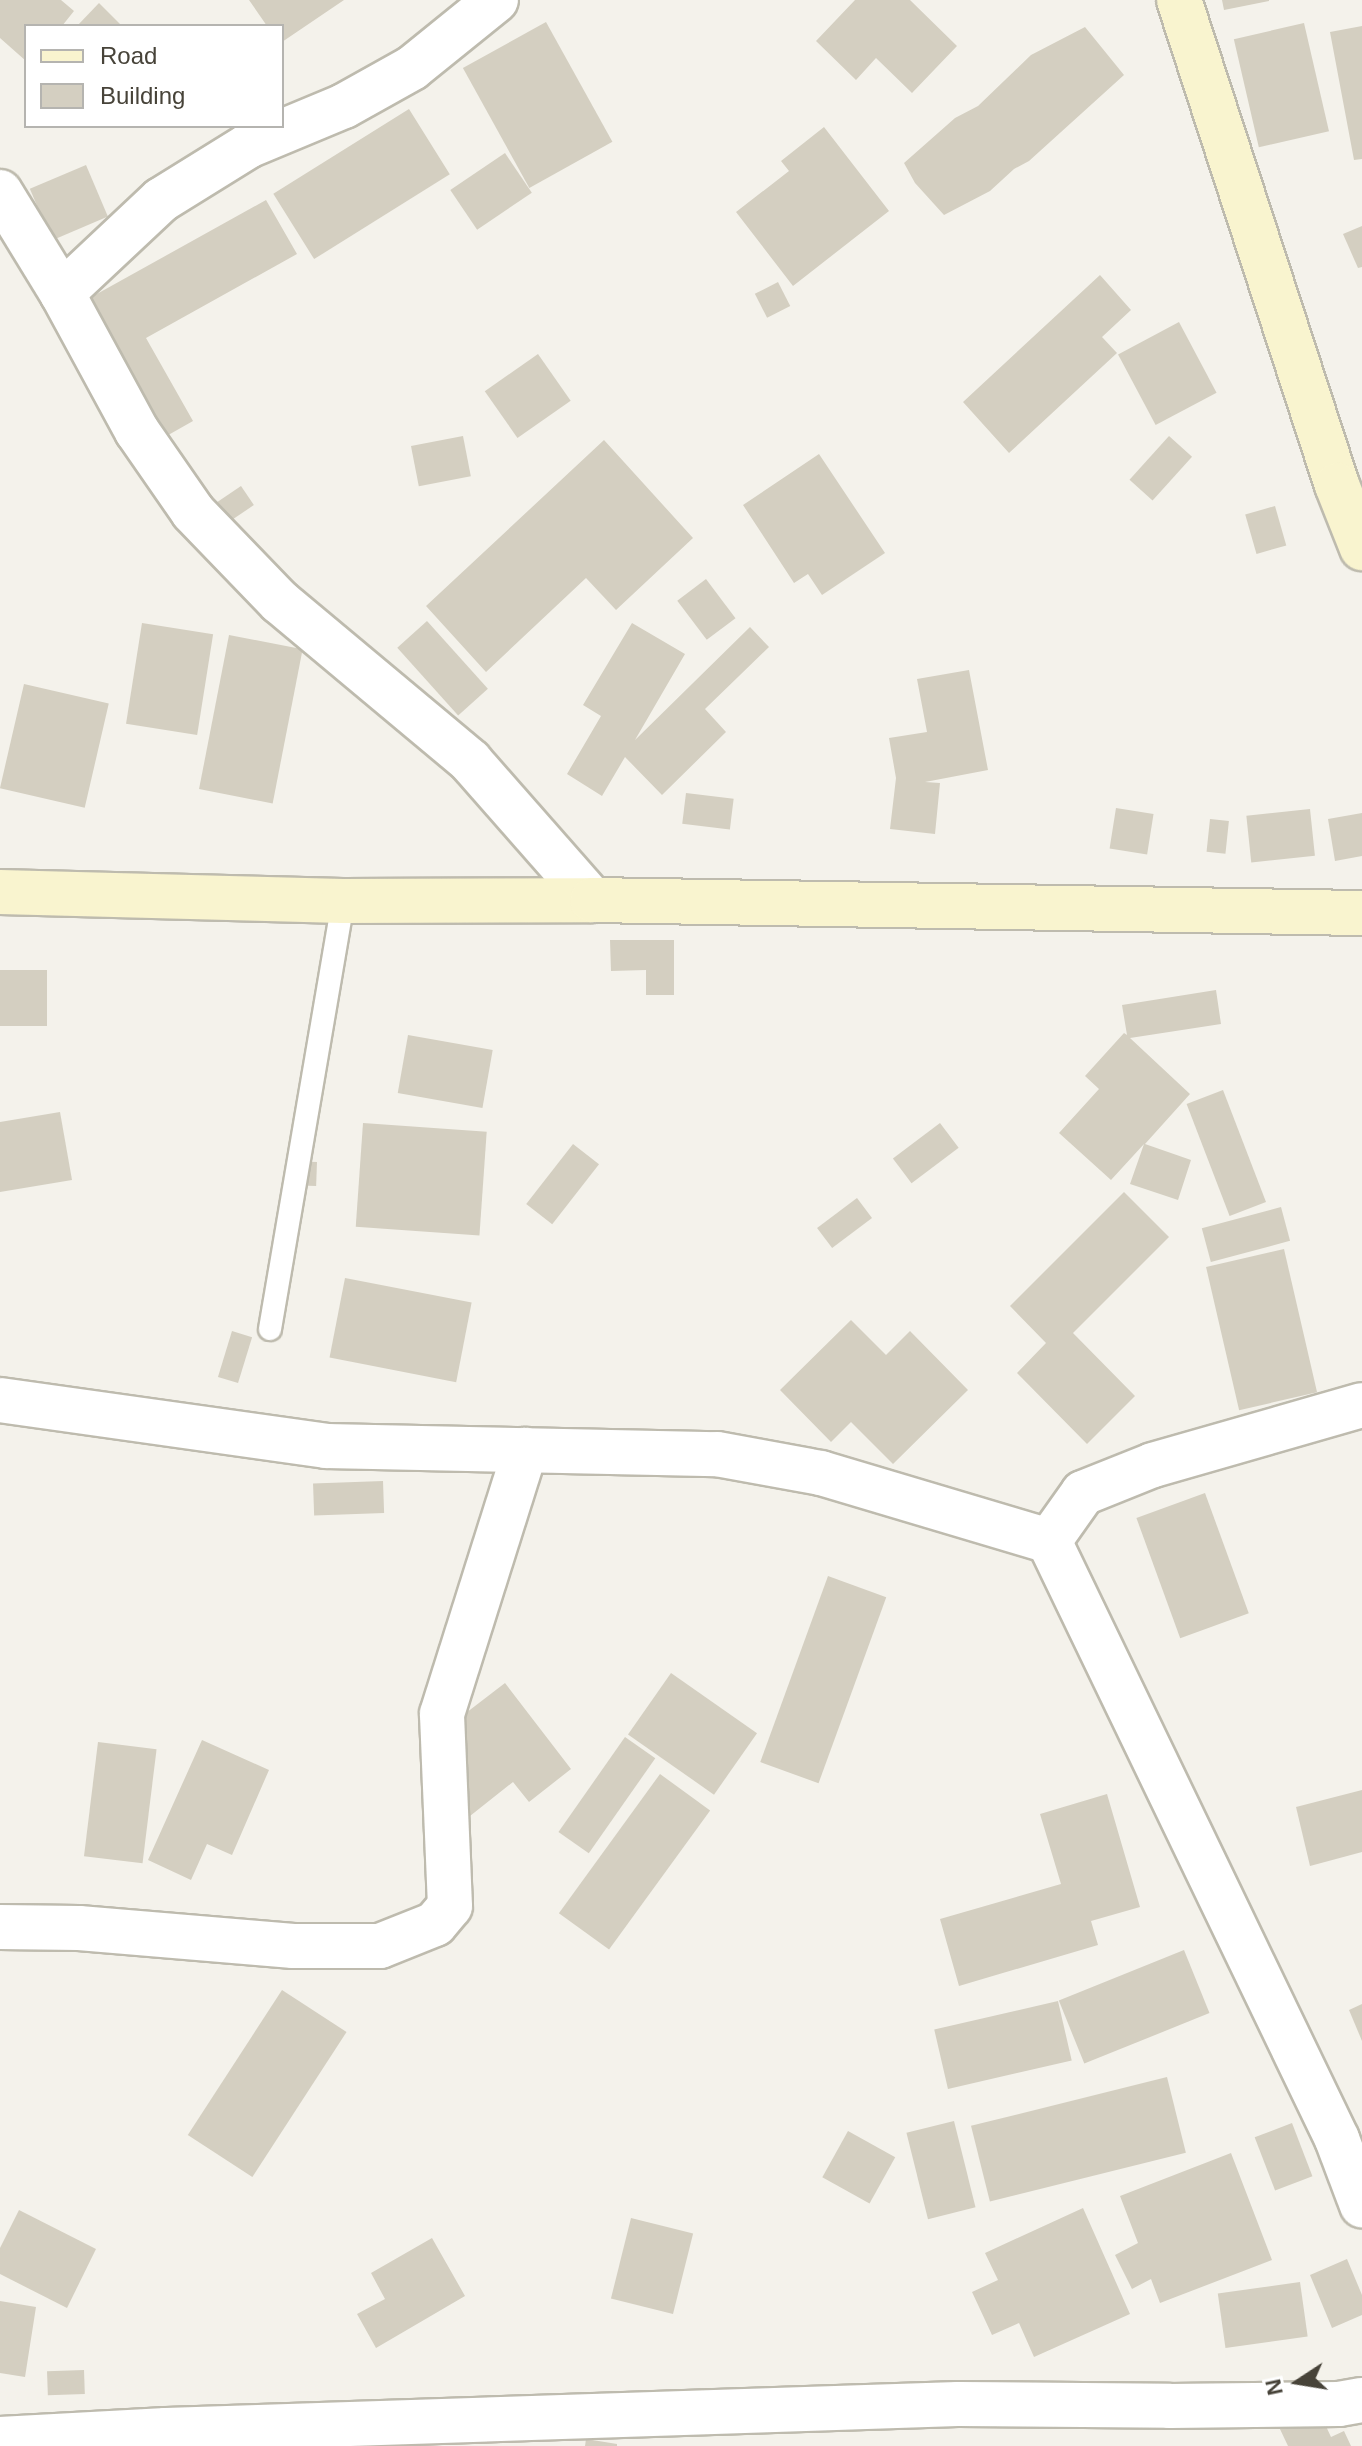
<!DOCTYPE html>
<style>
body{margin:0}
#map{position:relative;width:1362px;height:2446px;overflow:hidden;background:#f4f2eb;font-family:Helvetica,sans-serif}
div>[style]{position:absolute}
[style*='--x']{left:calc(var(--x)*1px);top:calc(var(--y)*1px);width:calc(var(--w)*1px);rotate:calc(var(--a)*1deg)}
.building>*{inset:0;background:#d4cfc1;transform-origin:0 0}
.roads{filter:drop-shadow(2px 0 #bebbae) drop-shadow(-2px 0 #bebbae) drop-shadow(0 2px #bebbae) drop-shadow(0 -2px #bebbae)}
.lane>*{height:22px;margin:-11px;padding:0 11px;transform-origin:11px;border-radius:11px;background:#fff}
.street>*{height:44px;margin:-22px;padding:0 22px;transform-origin:22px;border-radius:22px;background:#fff}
.secondary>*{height:44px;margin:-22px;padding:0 22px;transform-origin:22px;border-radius:22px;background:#f9f4cf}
span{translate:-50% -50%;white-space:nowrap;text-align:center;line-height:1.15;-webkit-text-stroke:6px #fff;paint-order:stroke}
.legend{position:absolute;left:24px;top:24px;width:260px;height:104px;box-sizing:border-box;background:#fff;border:2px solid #b5b4b0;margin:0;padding:10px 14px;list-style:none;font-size:24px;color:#474339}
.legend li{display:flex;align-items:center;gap:16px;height:40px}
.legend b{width:40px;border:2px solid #b5b4b0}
.north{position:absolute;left:1258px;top:2342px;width:80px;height:80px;-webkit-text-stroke:6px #fff;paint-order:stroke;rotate:258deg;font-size:22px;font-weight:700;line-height:32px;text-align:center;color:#474339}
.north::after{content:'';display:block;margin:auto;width:28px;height:36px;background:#474339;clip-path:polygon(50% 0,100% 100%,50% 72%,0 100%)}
</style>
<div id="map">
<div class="building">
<div style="clip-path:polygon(0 0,61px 0,74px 11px,62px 26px,26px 26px,26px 61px,0 38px)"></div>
<div style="clip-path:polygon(249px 0,344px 0,282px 42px,282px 26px,267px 26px)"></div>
<div style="clip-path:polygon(855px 0,910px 0,957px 46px,912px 93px,876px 58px,856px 80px,816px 41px)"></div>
<div style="clip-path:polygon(1222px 0,1269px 0,1269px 1px,1224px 10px)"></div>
<div style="clip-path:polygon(99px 3px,122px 26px,77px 26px)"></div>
<div style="left:546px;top:22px;width:137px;height:95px;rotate:61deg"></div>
<div style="left:1304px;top:23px;width:111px;height:72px;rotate:77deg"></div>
<div style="clip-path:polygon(1362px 26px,1362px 159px,1354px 160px,1330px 32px)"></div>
<div style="clip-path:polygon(1085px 27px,1124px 75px,1029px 161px,1014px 169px,990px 191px,944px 215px,915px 183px,904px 163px,955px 118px,978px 106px,1031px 55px)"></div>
<div style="left:409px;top:109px;width:77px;height:160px;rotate:58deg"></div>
<div style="clip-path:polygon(824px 127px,889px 211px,793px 286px,736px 212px,789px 171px,781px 161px)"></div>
<div style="left:505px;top:153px;width:48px;height:66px;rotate:56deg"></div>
<div style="left:86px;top:165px;width:56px;height:61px;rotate:67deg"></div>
<div style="clip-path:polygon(266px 200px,297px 254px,146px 338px,193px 421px,163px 438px,86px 300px)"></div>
<div style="clip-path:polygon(1362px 226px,1362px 267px,1358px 268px,1343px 234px)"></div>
<div style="clip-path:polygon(1100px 275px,1131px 310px,1102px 337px,1117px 353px,1009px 453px,963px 402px)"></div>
<div style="left:778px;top:282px;width:27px;height:26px;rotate:63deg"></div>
<div style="left:1179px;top:322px;width:80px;height:69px;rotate:62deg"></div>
<div style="left:538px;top:354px;width:57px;height:65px;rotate:55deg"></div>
<div style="left:463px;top:436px;width:41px;height:53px;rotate:79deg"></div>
<div style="left:1169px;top:436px;width:31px;height:59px;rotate:42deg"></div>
<div style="clip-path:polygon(604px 440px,693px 538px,616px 610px,586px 578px,486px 672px,426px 606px)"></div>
<div style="clip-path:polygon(819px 454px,885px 553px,822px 595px,808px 574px,794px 583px,743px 505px)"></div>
<div style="left:241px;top:486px;width:23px;height:33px;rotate:56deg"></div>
<div style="left:1275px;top:506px;width:41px;height:31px;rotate:74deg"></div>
<div style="left:706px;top:579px;width:49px;height:36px;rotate:53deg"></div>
<div style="left:427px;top:621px;width:91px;height:40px;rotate:48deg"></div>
<div style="left:142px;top:623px;width:72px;height:102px;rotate:9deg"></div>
<div style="clip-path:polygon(632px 623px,685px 654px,635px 740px,750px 627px,769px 647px,705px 709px,726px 732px,662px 795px,625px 757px,602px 796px,567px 774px,601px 716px,583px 705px)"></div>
<div style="left:229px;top:635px;width:75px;height:157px;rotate:11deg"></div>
<div style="clip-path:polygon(969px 670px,988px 770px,925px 782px,940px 783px,935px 834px,890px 829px,896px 778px,889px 738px,927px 732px,917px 679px)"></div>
<div style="left:24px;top:684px;width:87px;height:107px;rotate:13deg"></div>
<div style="left:686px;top:793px;width:48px;height:31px;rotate:7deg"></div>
<div style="left:1116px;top:808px;width:38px;height:41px;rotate:9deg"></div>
<div style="left:1310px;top:809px;width:47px;height:64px;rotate:84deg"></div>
<div style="clip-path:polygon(1362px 813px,1362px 856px,1335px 861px,1328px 819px)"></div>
<div style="left:1210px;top:819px;width:19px;height:33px;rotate:6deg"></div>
<div style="clip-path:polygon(610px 940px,674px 940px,674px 995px,646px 995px,646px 970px,611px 971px)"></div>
<div style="left:0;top:970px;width:47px;height:56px"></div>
<div style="clip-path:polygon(1216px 990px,1221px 1024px,1130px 1038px,1190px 1094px,1145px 1144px,1191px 1160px,1178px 1200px,1130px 1184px,1144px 1144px,1111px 1180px,1059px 1133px,1099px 1089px,1085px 1076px,1124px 1033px,1127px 1035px,1122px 1005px)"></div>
<div style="left:408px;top:1035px;width:86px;height:59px;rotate:10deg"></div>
<div style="left:1223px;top:1090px;width:120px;height:39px;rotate:69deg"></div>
<div style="clip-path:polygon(60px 1112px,72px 1180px,0 1192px,0 1122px)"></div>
<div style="left:363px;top:1123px;width:124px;height:104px;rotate:4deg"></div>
<div style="left:940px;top:1123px;width:31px;height:59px;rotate:53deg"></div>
<div style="left:573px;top:1144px;width:33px;height:76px;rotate:38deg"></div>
<div style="left:286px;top:1161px;width:31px;height:24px;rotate:2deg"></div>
<div style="clip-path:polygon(1124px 1192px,1169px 1237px,1073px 1333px,1135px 1396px,1087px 1444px,1017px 1373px,1046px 1343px,1010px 1306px)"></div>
<div style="left:857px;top:1198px;width:25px;height:50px;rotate:53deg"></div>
<div style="left:1281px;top:1207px;width:35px;height:82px;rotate:75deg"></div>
<div style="left:1284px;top:1249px;width:147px;height:80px;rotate:77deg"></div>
<div style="left:345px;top:1278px;width:129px;height:81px;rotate:11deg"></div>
<div style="clip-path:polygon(851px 1320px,886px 1355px,910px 1331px,968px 1390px,893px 1464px,851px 1422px,831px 1442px,780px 1390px)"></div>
<div style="left:232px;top:1331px;width:21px;height:48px;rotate:17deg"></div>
<div style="left:383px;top:1481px;width:32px;height:70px;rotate:88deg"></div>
<div style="left:1205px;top:1493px;width:128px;height:73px;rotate:70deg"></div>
<div style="left:828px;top:1576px;width:62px;height:198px;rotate:20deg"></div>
<div style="left:671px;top:1673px;width:105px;height:75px;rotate:35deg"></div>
<div style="clip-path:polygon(505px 1683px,571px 1769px,529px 1802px,513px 1782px,470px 1816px,419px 1749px)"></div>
<div style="left:625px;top:1737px;width:37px;height:116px;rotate:35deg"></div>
<div style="clip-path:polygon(202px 1740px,269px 1770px,232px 1855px,207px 1844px,191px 1880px,148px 1860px)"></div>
<div style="left:98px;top:1742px;width:59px;height:115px;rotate:7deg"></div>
<div style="left:660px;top:1774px;width:62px;height:172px;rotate:36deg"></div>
<div style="clip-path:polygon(1362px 1790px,1362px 1852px,1310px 1866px,1296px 1807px)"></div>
<div style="clip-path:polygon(1107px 1794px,1140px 1907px,1091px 1921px,1098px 1945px,959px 1986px,940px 1919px,1061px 1884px,1040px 1814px)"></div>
<div style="left:1184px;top:1950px;width:68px;height:135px;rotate:68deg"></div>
<div style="left:282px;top:1990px;width:77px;height:173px;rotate:33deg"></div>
<div style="left:1058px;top:2001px;width:61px;height:127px;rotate:77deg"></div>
<div style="clip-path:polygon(1362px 2004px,1362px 2041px,1349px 2010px)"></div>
<div style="left:1167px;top:2077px;width:78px;height:202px;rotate:76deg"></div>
<div style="left:954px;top:2121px;width:89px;height:49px;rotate:76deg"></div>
<div style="left:1292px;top:2123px;width:57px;height:40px;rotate:69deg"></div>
<div style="left:848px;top:2131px;width:54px;height:53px;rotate:29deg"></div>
<div style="clip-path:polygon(1231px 2153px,1272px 2260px,1160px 2303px,1151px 2279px,1132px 2289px,1115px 2255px,1138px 2243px,1120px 2196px)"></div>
<div style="clip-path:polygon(1083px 2208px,1130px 2314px,1034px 2357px,1019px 2323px,992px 2335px,972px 2292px,998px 2280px,985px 2253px)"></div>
<div style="clip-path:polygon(19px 2210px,96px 2249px,67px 2308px,0 2274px,0 2248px)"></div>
<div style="left:631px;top:2218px;width:64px;height:83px;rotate:14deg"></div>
<div style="clip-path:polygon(432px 2238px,465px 2296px,376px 2348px,357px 2314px,385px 2299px,371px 2273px)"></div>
<div style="clip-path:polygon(1347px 2259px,1362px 2295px,1362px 2315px,1332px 2328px,1310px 2275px)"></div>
<div style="left:1300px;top:2282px;width:55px;height:83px;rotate:82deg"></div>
<div style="clip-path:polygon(0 2301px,36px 2307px,25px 2377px,0 2373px)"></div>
<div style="left:84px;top:2370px;width:24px;height:37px;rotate:88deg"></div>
<div style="clip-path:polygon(1318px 2409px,1331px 2437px,1344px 2431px,1351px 2446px,1288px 2446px,1279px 2427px)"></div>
<div style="clip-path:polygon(586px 2439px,617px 2444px,617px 2446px,585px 2446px)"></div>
</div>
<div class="roads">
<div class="lane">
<div style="--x:270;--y:1329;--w:434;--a:-80.3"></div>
</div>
<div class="street">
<div style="--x:0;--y:192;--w:119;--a:58.5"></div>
<div style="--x:62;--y:293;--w:157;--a:61.5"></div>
<div style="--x:137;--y:431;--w:98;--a:55.3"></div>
<div style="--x:193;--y:512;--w:125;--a:46"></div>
<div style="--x:280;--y:602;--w:248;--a:39.9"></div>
<div style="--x:470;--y:761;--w:185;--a:48.7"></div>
<div style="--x:62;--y:293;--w:136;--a:-43.2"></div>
<div style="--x:161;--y:200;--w:102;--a:-31.8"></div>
<div style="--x:248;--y:146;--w:104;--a:-22.6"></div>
<div style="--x:344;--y:106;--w:78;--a:-29.2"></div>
<div style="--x:412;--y:68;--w:108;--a:-39"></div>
<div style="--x:0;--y:1400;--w:329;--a:8"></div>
<div style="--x:326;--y:1446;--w:391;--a:1.2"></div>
<div style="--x:717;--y:1454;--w:106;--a:10.4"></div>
<div style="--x:821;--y:1473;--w:238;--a:16.6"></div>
<div style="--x:1049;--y:1541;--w:664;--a:64.28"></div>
<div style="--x:1337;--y:2139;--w:71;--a:69.3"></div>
<div style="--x:1049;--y:1541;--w:59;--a:-54.7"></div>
<div style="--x:1083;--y:1493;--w:75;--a:-21.8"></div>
<div style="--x:1153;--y:1465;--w:217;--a:-16"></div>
<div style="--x:0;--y:1927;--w:79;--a:0.7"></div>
<div style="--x:79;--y:1928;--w:215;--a:4.8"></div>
<div style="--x:293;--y:1946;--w:87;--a:0"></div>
<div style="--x:380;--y:1946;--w:59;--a:-21.8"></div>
<div style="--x:435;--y:1924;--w:23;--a:-50"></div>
<div style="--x:450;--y:1906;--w:192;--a:-92.4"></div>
<div style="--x:442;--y:1714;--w:277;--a:-72.5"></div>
<div style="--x:0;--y:2439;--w:166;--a:-3.1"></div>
<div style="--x:166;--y:2430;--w:792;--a:-1.88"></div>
<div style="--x:958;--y:2404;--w:212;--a:0.5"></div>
<div style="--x:1170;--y:2406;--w:169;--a:-0.7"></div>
<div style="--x:1339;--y:2404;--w:23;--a:-10"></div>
</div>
<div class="secondary">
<div style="--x:1179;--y:0;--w:510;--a:71.96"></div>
<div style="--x:1337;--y:485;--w:68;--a:68.4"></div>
<div style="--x:0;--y:892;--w:343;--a:1.5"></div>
<div style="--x:343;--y:901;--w:249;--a:-0.2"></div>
<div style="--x:592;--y:900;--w:770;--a:0.97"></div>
</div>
</div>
<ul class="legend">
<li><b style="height:10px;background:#f9f4cf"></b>Road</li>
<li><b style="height:22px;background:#d4cfc1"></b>Building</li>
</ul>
<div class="north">N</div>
</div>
